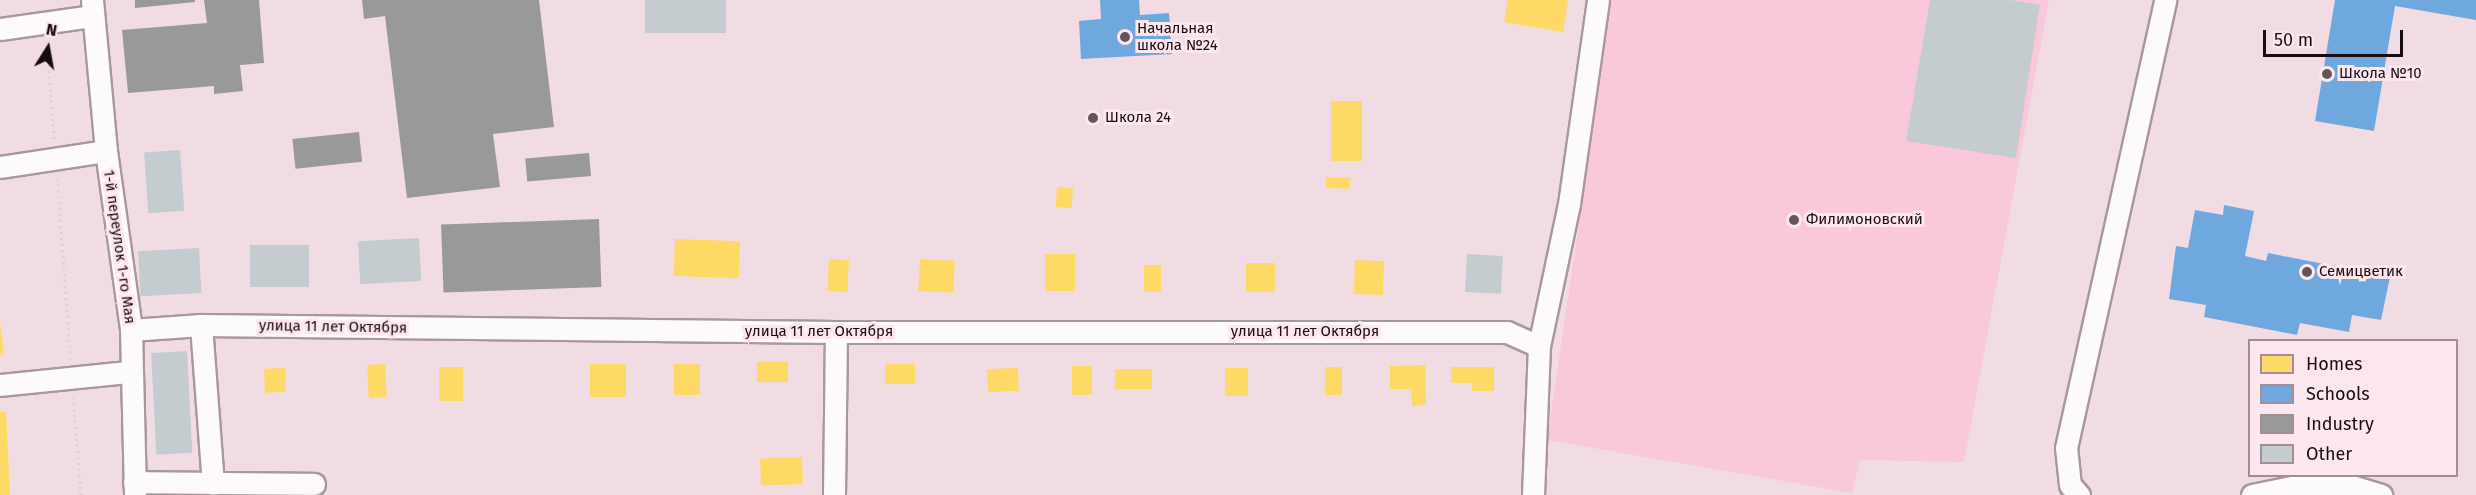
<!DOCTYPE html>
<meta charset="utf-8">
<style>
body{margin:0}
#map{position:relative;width:2476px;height:495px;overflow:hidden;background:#f2dce4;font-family:"Fira Sans",sans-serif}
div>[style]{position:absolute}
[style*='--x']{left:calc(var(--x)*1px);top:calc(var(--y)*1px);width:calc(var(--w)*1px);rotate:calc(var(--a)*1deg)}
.green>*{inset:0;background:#f9c8da}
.homes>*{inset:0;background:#ffd966;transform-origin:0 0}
.schools>*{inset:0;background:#6fa8dc}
.industry>*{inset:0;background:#999;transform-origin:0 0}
.building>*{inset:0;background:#c4ccd0;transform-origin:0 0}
.path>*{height:3px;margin-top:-1.5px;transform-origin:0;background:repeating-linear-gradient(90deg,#d8d3d5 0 1.5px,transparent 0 6px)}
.roads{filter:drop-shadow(2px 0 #a8989e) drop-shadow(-2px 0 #a8989e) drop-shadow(0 2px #a8989e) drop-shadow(0 -2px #a8989e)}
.minor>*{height:21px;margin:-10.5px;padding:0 10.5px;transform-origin:10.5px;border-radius:10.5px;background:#fdfafb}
.dots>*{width:16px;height:16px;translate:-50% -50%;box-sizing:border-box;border:3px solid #fde6ed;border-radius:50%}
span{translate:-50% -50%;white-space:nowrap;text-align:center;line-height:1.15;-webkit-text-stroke:6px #fde6ed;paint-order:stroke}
.poi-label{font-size:15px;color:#180c11}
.left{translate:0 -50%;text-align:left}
.street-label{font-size:15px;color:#180c11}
.legend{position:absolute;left:2248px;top:339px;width:210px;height:138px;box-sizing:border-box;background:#fde6ed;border:2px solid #a18f95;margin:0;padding:8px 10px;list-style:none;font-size:18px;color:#180c11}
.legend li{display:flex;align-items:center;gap:12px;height:30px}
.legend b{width:30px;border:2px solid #a18f95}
.north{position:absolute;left:18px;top:18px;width:60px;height:60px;-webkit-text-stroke:4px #fde6ed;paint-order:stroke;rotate:11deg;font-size:16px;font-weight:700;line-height:24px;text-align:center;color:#180c11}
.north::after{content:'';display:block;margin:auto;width:21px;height:27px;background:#180c11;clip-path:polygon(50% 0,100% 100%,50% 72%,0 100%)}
.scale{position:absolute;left:2263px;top:30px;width:140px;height:27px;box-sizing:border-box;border:3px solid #180c11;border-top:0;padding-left:8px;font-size:18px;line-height:21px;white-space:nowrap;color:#180c11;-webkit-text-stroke:4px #fde6ed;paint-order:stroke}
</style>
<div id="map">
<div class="green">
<div style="clip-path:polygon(1612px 0,2049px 0,1964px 462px,1860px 460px,1852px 493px,1547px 440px)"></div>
</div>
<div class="homes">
<div style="clip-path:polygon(1508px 0,1568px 0,1563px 32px,1504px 22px)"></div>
<div style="left:1331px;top:101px;width:31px;height:60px"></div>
<div style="left:1326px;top:177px;width:24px;height:11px;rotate:2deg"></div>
<div style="left:1057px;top:187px;width:16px;height:20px;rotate:4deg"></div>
<div style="left:675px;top:239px;width:65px;height:37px;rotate:2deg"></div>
<div style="left:1045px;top:254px;width:30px;height:37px"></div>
<div style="left:829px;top:259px;width:20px;height:32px;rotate:3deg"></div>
<div style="left:920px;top:259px;width:35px;height:32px;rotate:3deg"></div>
<div style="left:1355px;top:260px;width:29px;height:34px;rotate:2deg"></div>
<div style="left:1246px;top:263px;width:29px;height:29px"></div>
<div style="left:1144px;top:265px;width:17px;height:27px"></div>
<div style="clip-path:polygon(0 322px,4px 355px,0 355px)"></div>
<div style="left:757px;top:362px;width:31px;height:20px"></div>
<div style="left:385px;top:364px;width:33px;height:18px;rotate:87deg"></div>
<div style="left:626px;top:364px;width:33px;height:36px;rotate:90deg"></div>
<div style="left:674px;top:364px;width:26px;height:31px"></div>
<div style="left:885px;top:364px;width:30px;height:20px"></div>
<div style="clip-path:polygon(1425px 365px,1426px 405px,1412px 406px,1411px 389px,1390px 389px,1390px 366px)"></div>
<div style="left:1072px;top:366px;width:20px;height:29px"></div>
<div style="left:439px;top:367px;width:24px;height:34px"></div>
<div style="left:1325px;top:367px;width:17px;height:28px"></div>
<div style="clip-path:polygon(1451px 367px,1494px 367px,1494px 391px,1472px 391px,1472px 383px,1451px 383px)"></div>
<div style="left:285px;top:368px;width:24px;height:21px;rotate:88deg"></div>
<div style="left:1018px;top:368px;width:23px;height:31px;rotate:88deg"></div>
<div style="left:1225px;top:368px;width:23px;height:28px"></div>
<div style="left:1115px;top:369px;width:37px;height:20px"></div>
<div style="clip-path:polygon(6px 411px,10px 495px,0 495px,0 412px)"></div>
<div style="left:802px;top:457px;width:27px;height:42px;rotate:88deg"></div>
</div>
<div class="schools">
<div style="clip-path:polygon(1100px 0,1139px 0,1140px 15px,1169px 13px,1172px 54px,1081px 59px,1079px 21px,1101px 19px)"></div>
<div style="clip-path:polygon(2335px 0,2476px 0,2476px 20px,2395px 6px,2374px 131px,2315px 121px)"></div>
<div style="clip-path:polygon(2224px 205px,2254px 211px,2245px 256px,2266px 261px,2268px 253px,2390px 277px,2381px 320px,2352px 315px,2349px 332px,2300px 323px,2297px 335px,2204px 317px,2206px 305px,2169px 299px,2176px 246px,2188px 248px,2195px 210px,2223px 215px)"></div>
</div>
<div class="industry">
<div style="clip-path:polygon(135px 0,195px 0,195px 2px,135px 8px)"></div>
<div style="clip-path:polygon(204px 0,259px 0,264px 63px,240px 65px,243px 91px,214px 94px,214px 86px,128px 93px,122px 30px,207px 23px)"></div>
<div style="clip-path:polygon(362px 0,539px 0,554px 127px,493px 134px,500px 187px,407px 198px,385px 16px,364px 19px)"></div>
<div style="left:359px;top:132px;width:30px;height:67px;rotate:84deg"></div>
<div style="left:589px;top:153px;width:23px;height:64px;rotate:85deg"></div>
<div style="left:599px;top:219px;width:68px;height:158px;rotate:88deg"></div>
</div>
<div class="building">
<div style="left:645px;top:0;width:81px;height:33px"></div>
<div style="clip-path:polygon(1930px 0,2010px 0,2040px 5px,2016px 158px,1906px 141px)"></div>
<div style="left:180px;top:150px;width:61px;height:36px;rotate:86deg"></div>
<div style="left:419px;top:238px;width:43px;height:61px;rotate:87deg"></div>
<div style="left:309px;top:245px;width:42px;height:59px;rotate:90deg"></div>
<div style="left:199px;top:248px;width:45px;height:61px;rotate:87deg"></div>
<div style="left:1467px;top:254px;width:36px;height:38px;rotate:3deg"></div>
<div style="left:187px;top:351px;width:102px;height:36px;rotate:87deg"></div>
</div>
<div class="path">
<div style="--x:47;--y:41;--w:98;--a:85.9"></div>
<div style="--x:57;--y:178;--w:183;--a:85.6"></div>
<div style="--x:73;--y:397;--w:98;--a:85.3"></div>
</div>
<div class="roads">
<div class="minor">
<div style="--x:92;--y:0;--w:152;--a:84.7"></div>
<div style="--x:106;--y:151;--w:181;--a:82"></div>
<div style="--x:131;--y:330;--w:165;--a:88.6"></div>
<div style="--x:0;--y:29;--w:94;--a:-8"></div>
<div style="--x:0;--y:167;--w:107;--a:-8.6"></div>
<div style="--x:201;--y:325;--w:159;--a:85.7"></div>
<div style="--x:131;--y:330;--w:70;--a:-4.1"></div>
<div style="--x:201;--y:325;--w:635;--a:0.63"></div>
<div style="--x:836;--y:332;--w:671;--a:0"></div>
<div style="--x:1507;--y:332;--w:35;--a:24"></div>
<div style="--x:0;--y:385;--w:130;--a:-5.8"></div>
<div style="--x:134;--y:482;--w:180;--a:0.6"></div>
<div style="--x:834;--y:495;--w:163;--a:-89.3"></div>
<div style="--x:1533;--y:495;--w:149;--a:-87.7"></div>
<div style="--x:1539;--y:346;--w:145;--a:-78.1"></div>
<div style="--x:1569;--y:204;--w:206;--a:-81.9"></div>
<div style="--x:2079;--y:495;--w:13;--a:-132"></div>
<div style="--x:2070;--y:485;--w:37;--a:-96"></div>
<div style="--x:2066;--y:448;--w:459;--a:-77.5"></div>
<div style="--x:2252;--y:495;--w:55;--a:-11.5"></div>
<div style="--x:2306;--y:484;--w:39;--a:0"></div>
<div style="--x:2345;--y:484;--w:38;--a:17"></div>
</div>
</div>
<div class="dots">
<div style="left:1125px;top:37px;background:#64555b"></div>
<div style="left:2327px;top:74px;background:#64555b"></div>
<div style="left:1093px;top:118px;background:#64555b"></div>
<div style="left:1794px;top:220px;background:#64555b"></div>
<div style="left:2307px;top:272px;background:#64555b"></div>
</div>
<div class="poi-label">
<span class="left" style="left:1137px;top:37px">Начальная<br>школа №24</span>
<span class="left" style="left:2339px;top:74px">Школа №10</span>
<span class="left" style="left:1105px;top:118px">Школа 24</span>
<span class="left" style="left:1806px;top:220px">Филимоновский</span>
<span class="left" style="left:2319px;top:272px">Семицветик</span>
</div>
<div class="street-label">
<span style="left:119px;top:247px;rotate:82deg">1-й переулок 1-го Мая</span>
<span style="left:333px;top:327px;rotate:1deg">улица 11 лет Октября</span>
<span style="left:819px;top:332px">улица 11 лет Октября</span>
<span style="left:1305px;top:332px">улица 11 лет Октября</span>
</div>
<ul class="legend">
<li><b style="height:16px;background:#ffd966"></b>Homes</li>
<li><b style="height:16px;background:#6fa8dc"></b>Schools</li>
<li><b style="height:16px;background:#999"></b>Industry</li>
<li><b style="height:16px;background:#c4ccd0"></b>Other</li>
</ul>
<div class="north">N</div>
<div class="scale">50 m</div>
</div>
